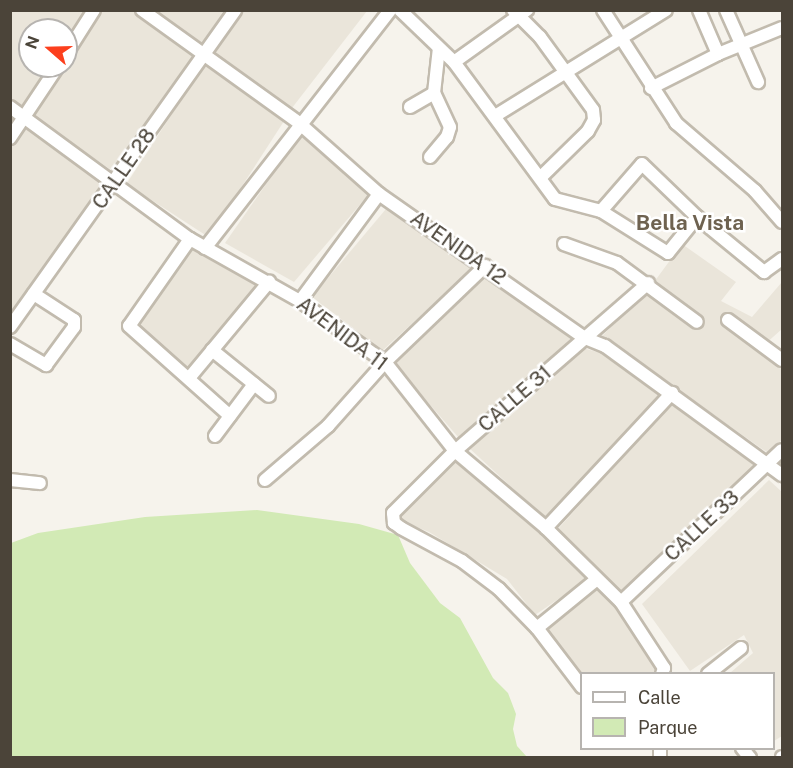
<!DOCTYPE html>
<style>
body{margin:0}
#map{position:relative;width:793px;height:768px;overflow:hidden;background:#f6f3ec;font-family:"Public Sans",sans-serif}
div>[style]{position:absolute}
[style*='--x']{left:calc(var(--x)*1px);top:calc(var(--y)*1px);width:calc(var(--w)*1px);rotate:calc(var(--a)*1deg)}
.residential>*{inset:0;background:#eae5da;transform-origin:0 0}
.green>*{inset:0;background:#d2eab5}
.roads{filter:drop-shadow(2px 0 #c2bbae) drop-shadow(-2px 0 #c2bbae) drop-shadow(0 2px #c2bbae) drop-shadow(0 -2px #c2bbae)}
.minor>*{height:12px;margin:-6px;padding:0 6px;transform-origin:6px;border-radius:6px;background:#fff}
span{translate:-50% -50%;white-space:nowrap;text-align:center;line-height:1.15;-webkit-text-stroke:5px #fff;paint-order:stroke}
.street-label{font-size:20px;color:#4b4439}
.neighbourhood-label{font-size:21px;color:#6e6250;font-weight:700}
.frame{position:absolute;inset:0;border:12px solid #4b4439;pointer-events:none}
.legend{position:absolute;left:580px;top:672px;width:195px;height:78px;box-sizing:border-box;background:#fff;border:2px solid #b7b4b0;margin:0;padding:8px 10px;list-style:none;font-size:18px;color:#4b4439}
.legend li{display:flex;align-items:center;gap:12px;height:30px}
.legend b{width:30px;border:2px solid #b7b4b0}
.north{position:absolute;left:18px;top:18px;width:60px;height:60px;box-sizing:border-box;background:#fff;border:2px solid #b7b4b0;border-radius:50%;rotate:290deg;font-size:16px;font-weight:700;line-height:24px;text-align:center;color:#4b4439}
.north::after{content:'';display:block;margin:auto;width:21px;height:27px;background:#fc3f1d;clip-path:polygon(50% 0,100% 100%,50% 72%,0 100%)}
</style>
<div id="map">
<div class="residential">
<div style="clip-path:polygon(10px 11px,87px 11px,66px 42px,66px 30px,30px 30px,30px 66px,50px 66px,23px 108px,11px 100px)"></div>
<div style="clip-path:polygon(101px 11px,133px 11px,195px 56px,114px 172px,33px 116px)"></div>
<div style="clip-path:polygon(152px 11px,227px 11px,201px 48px)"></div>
<div style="clip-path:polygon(242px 11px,367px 11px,292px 108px,213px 54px)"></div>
<div style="left:205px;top:63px;width:98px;height:144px;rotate:33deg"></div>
<div style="clip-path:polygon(27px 126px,108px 183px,11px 315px,11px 147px)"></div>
<div style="clip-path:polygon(301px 134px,375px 187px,294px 282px,225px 243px)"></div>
<div style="clip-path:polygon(391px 203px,476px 265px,382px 351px,312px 297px)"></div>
<div style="clip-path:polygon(682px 244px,736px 282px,721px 301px,752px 317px,782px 282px,782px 329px,764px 345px,782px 367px,782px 440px,768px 453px,602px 336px,646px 293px)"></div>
<div style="clip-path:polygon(195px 245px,264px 281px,188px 370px,133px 325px)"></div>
<div style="clip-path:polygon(486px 274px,574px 338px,459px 438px,390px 359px)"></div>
<div style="clip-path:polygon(583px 348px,604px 354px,662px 394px,547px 520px,468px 447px)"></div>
<div style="clip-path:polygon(671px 404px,758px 462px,620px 592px,558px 529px)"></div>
<div style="clip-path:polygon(458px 457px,589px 578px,535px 615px,507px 579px,429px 532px,397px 519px,400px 506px)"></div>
<div style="clip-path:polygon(769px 480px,782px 492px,782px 736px,774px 741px,774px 674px,730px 673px,753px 653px,744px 635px,690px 671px,642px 604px)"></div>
<div style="clip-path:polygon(597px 587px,640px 632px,651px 651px,655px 673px,581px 674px,544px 625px)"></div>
</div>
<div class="green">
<div style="clip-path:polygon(257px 510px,359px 524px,398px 535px,410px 563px,440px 603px,460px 618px,493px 678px,508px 693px,516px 714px,513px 729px,517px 746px,527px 757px,11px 757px,11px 543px,38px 533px,145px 517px)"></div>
</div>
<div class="roads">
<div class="minor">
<div style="--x:142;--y:10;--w:193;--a:35.7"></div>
<div style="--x:299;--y:123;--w:107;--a:41.6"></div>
<div style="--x:379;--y:194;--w:251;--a:35"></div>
<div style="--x:585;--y:338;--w:22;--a:22"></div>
<div style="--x:605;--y:346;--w:219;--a:36.1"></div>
<div style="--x:400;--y:10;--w:75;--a:43.9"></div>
<div style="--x:454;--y:62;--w:170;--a:53.6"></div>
<div style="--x:555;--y:199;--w:48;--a:14.6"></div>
<div style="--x:601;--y:211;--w:79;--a:32.1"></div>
<div style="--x:668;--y:253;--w:46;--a:-51.1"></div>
<div style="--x:513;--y:10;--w:38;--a:45"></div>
<div style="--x:540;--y:37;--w:90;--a:54"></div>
<div style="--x:593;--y:110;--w:10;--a:84"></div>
<div style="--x:594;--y:120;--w:13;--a:119"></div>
<div style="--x:588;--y:131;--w:67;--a:135.6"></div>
<div style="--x:603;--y:10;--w:135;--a:57.1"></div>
<div style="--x:676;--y:123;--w:104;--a:40.7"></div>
<div style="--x:755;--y:191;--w:41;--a:48.9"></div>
<div style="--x:699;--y:10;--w:48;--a:66.6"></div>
<div style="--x:726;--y:10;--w:79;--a:66"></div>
<div style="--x:66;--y:54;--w:52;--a:-57.5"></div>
<div style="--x:454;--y:62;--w:90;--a:-35.5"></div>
<div style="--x:651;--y:88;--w:75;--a:-26.9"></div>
<div style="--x:718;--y:54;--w:69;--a:-22.1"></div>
<div style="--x:10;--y:107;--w:223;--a:36.3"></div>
<div style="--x:190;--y:239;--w:126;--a:29.4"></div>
<div style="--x:300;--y:301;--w:105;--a:35.7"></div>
<div style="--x:385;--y:362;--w:113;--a:51.8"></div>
<div style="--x:455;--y:451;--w:119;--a:40.2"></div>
<div style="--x:546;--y:528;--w:105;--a:44.6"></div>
<div style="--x:621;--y:602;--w:79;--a:56.9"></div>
<div style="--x:664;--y:668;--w:6;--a:108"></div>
<div style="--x:410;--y:107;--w:28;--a:-30"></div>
<div style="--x:495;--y:116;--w:201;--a:-31.8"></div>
<div style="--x:10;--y:138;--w:87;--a:-56.3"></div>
<div style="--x:430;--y:157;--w:26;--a:-50"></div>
<div style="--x:447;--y:137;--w:10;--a:-73"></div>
<div style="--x:450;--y:127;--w:38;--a:-115"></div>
<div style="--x:434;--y:93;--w:45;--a:-83.7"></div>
<div style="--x:601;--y:211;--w:62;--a:-48.9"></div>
<div style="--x:642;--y:164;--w:76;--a:43.9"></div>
<div style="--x:697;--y:217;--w:87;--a:39.4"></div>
<div style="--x:764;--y:272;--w:22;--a:-36"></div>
<div style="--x:190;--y:239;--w:106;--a:125"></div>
<div style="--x:129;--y:326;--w:135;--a:41.7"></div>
<div style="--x:564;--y:244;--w:56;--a:19.7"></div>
<div style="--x:617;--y:263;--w:99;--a:36.4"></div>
<div style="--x:205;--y:248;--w:301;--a:-52.1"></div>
<div style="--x:300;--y:301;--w:133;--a:-53.6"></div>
<div style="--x:728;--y:320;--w:67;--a:36.5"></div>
<div style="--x:10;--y:327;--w:389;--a:-54.6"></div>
<div style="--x:10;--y:344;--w:42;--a:30.3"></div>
<div style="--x:46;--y:365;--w:47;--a:-53.6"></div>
<div style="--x:74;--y:327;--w:7;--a:-90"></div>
<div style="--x:74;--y:320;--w:48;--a:-147"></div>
<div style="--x:212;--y:350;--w:73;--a:38.9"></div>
<div style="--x:190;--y:377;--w:124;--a:-50.3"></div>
<div style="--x:215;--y:436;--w:65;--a:-53.1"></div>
<div style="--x:10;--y:480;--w:30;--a:6"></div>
<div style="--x:265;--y:480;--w:83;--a:-40.6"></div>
<div style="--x:328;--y:426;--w:86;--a:-48.3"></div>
<div style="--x:385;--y:362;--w:139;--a:-43.8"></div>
<div style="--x:546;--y:528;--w:185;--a:-47"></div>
<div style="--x:621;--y:602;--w:221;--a:-43.4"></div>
<div style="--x:537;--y:628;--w:77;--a:-39.2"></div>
<div style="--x:708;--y:674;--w:42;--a:-38.2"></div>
<div style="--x:582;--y:687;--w:74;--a:-127.3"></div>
<div style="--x:537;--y:628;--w:54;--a:-134.3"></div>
<div style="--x:499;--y:589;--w:46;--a:-142.9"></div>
<div style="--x:462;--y:561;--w:69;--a:-151.6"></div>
<div style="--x:401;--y:528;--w:9;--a:-144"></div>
<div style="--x:394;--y:523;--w:10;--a:-96"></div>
<div style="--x:393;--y:513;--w:88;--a:-45"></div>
<div style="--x:455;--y:451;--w:256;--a:-41"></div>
<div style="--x:742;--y:748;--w:13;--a:51"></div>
<div style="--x:660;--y:758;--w:10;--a:-90"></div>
<div style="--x:782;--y:758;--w:1;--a:-90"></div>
</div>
</div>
<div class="street-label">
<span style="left:124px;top:169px;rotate:-55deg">CALLE 28</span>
<span style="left:458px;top:248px;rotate:35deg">AVENIDA 12</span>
<span style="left:342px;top:334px;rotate:37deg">AVENIDA 11</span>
<span style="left:515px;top:399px;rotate:-41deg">CALLE 31</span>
<span style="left:702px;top:526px;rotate:-43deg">CALLE 33</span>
</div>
<div class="neighbourhood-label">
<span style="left:690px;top:223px">Bella Vista</span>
</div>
<div class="frame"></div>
<ul class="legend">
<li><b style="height:8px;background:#fff"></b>Calle</li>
<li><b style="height:16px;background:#d2eab5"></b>Parque</li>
</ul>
<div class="north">N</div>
</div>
